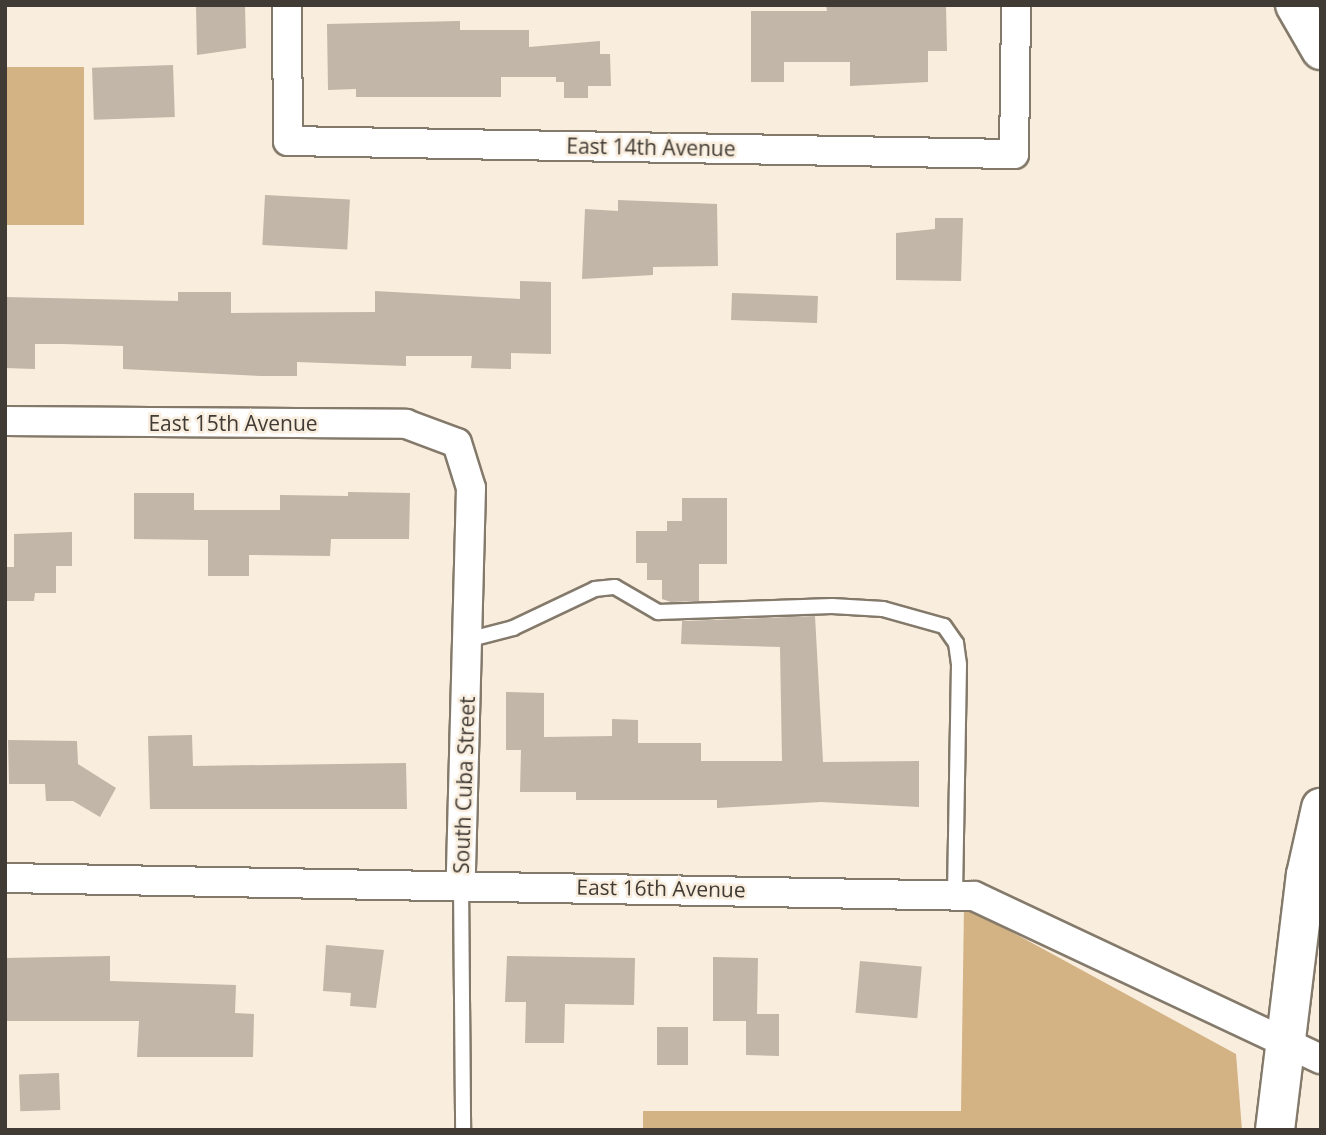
<!DOCTYPE html>
<style>
body{margin:0}
#map{position:relative;width:1326px;height:1135px;overflow:hidden;background:#f9eddd;font-family:"Open Sans",sans-serif}
div>[style]{position:absolute}
[style*='--x']{left:calc(var(--x)*1px);top:calc(var(--y)*1px);width:calc(var(--w)*1px);rotate:calc(var(--a)*1deg)}
.forest>*{inset:0;background:#d3b284;transform-origin:0 0}
.building>*{inset:0;background:#c1b6a7;transform-origin:0 0}
.roads{filter:drop-shadow(2px 0 #847a6b) drop-shadow(-2px 0 #847a6b) drop-shadow(0 2px #847a6b) drop-shadow(0 -2px #847a6b)}
.lane>*{height:14px;margin:-7px;padding:0 7px;transform-origin:7px;border-radius:7px;background:#fff}
.street>*{height:28px;margin:-14px;padding:0 14px;transform-origin:14px;border-radius:14px;background:#fff}
.secondary>*{height:38px;margin:-19px;padding:0 19px;transform-origin:19px;border-radius:19px;background:#fff}
span{translate:-50% -50%;white-space:nowrap;text-align:center;line-height:1.15;-webkit-text-stroke:5px #f9eddd;paint-order:stroke}
.street-label{font-size:21px;color:#403b35}
.frame{position:absolute;inset:0;border:7px solid #403b35;pointer-events:none}
</style>
<div id="map">
<div class="forest">
<div style="left:5px;top:67px;width:79px;height:158px"></div>
<div style="clip-path:polygon(964px 906px,1236px 1054px,1242px 1130px,643px 1130px,643px 1111px,961px 1111px)"></div>
</div>
<div class="building">
<div style="clip-path:polygon(196px 5px,245px 5px,246px 48px,197px 55px)"></div>
<div style="clip-path:polygon(826px 5px,946px 6px,947px 51px,928px 51px,928px 82px,850px 86px,850px 62px,784px 62px,784px 82px,751px 82px,751px 11px,827px 11px)"></div>
<div style="clip-path:polygon(460px 21px,460px 30px,529px 30px,529px 47px,600px 41px,600px 54px,610px 54px,611px 86px,588px 86px,588px 98px,564px 98px,564px 82px,556px 82px,556px 77px,501px 77px,501px 97px,356px 97px,356px 89px,328px 90px,327px 24px)"></div>
<div style="left:173px;top:65px;width:52px;height:81px;rotate:88deg"></div>
<div style="left:265px;top:195px;width:85px;height:50px;rotate:3deg"></div>
<div style="clip-path:polygon(618px 200px,717px 204px,718px 266px,653px 267px,653px 275px,582px 279px,585px 209px,618px 211px)"></div>
<div style="clip-path:polygon(935px 218px,963px 218px,961px 281px,896px 280px,896px 233px,935px 229px)"></div>
<div style="clip-path:polygon(520px 281px,551px 282px,551px 354px,511px 353px,511px 369px,471px 368px,472px 356px,406px 356px,406px 366px,297px 362px,297px 376px,261px 376px,123px 369px,123px 346px,63px 344px,35px 344px,35px 369px,5px 368px,5px 297px,178px 301px,178px 292px,231px 292px,231px 313px,375px 312px,375px 291px,520px 299px)"></div>
<div style="left:732px;top:293px;width:86px;height:27px;rotate:2deg"></div>
<div style="clip-path:polygon(348px 492px,410px 493px,409px 539px,331px 539px,330px 556px,249px 555px,249px 576px,208px 576px,208px 540px,134px 539px,134px 493px,194px 493px,194px 510px,280px 510px,280px 495px,348px 496px)"></div>
<div style="clip-path:polygon(682px 498px,727px 498px,727px 564px,699px 564px,699px 601px,671px 602px,662px 599px,662px 580px,647px 580px,647px 563px,636px 563px,636px 531px,667px 531px,667px 521px,682px 521px)"></div>
<div style="clip-path:polygon(72px 532px,72px 566px,56px 566px,56px 593px,35px 593px,34px 601px,5px 601px,5px 567px,14px 567px,14px 534px)"></div>
<div style="clip-path:polygon(815px 616px,823px 762px,919px 761px,919px 807px,821px 802px,717px 808px,717px 800px,576px 800px,576px 792px,520px 792px,521px 750px,506px 750px,506px 692px,544px 693px,544px 737px,612px 736px,612px 719px,638px 720px,638px 743px,701px 743px,701px 761px,782px 761px,780px 647px,681px 644px,682px 621px)"></div>
<div style="clip-path:polygon(192px 735px,193px 766px,406px 763px,407px 809px,150px 809px,148px 736px)"></div>
<div style="clip-path:polygon(8px 740px,77px 741px,78px 764px,116px 788px,100px 817px,73px 801px,46px 801px,45px 784px,9px 784px)"></div>
<div style="clip-path:polygon(326px 945px,384px 950px,376px 1008px,350px 1006px,351px 993px,323px 991px)"></div>
<div style="clip-path:polygon(110px 956px,110px 981px,236px 985px,235px 1013px,254px 1014px,253px 1057px,137px 1057px,139px 1021px,5px 1021px,5px 958px)"></div>
<div style="clip-path:polygon(507px 956px,635px 958px,634px 1005px,565px 1004px,564px 1043px,525px 1043px,526px 1002px,505px 1002px)"></div>
<div style="clip-path:polygon(713px 957px,758px 958px,757px 1014px,779px 1014px,779px 1056px,746px 1055px,746px 1021px,713px 1021px)"></div>
<div style="left:860px;top:961px;width:62px;height:52px;rotate:5deg"></div>
<div style="left:657px;top:1027px;width:31px;height:38px"></div>
<div style="left:59px;top:1073px;width:37px;height:40px;rotate:88deg"></div>
</div>
<div class="roads">
<div class="lane">
<div style="--x:467;--y:640;--w:48;--a:-14.6"></div>
<div style="--x:513;--y:628;--w:91;--a:-25.4"></div>
<div style="--x:595;--y:589;--w:20;--a:-6"></div>
<div style="--x:615;--y:587;--w:50;--a:30.2"></div>
<div style="--x:658;--y:612;--w:174;--a:-2"></div>
<div style="--x:832;--y:606;--w:51;--a:3.4"></div>
<div style="--x:883;--y:609;--w:63;--a:15.6"></div>
<div style="--x:944;--y:626;--w:21;--a:55"></div>
<div style="--x:956;--y:643;--w:22;--a:82"></div>
<div style="--x:959;--y:665;--w:230;--a:91"></div>
<div style="--x:461;--y:883;--w:247;--a:89.5"></div>
</div>
<div class="street">
<div style="--x:287;--y:5;--w:136;--a:89.6"></div>
<div style="--x:288;--y:141;--w:726;--a:1.03"></div>
<div style="--x:1014;--y:154;--w:149;--a:-89.2"></div>
<div style="--x:5;--y:421;--w:401;--a:0.4"></div>
<div style="--x:406;--y:424;--w:54;--a:20.4"></div>
<div style="--x:457;--y:443;--w:47;--a:72.7"></div>
<div style="--x:471;--y:488;--w:395;--a:91.5"></div>
<div style="--x:5;--y:878;--w:969;--a:1.06"></div>
<div style="--x:974;--y:896;--w:383;--a:25.2"></div>
</div>
<div class="secondary">
<div style="--x:1295;--y:5;--w:52;--a:60"></div>
<div style="--x:1275;--y:1130;--w:257;--a:-83.1"></div>
<div style="--x:1306;--y:875;--w:69;--a:-77.4"></div>
</div>
</div>
<div class="street-label">
<span style="left:651px;top:147px;rotate:1deg">East 14th Avenue</span>
<span style="left:233px;top:423px">East 15th Avenue</span>
<span style="left:464px;top:785px;rotate:-88deg">South Cuba Street</span>
<span style="left:661px;top:888px;rotate:1deg">East 16th Avenue</span>
</div>
<div class="frame"></div>
</div>
